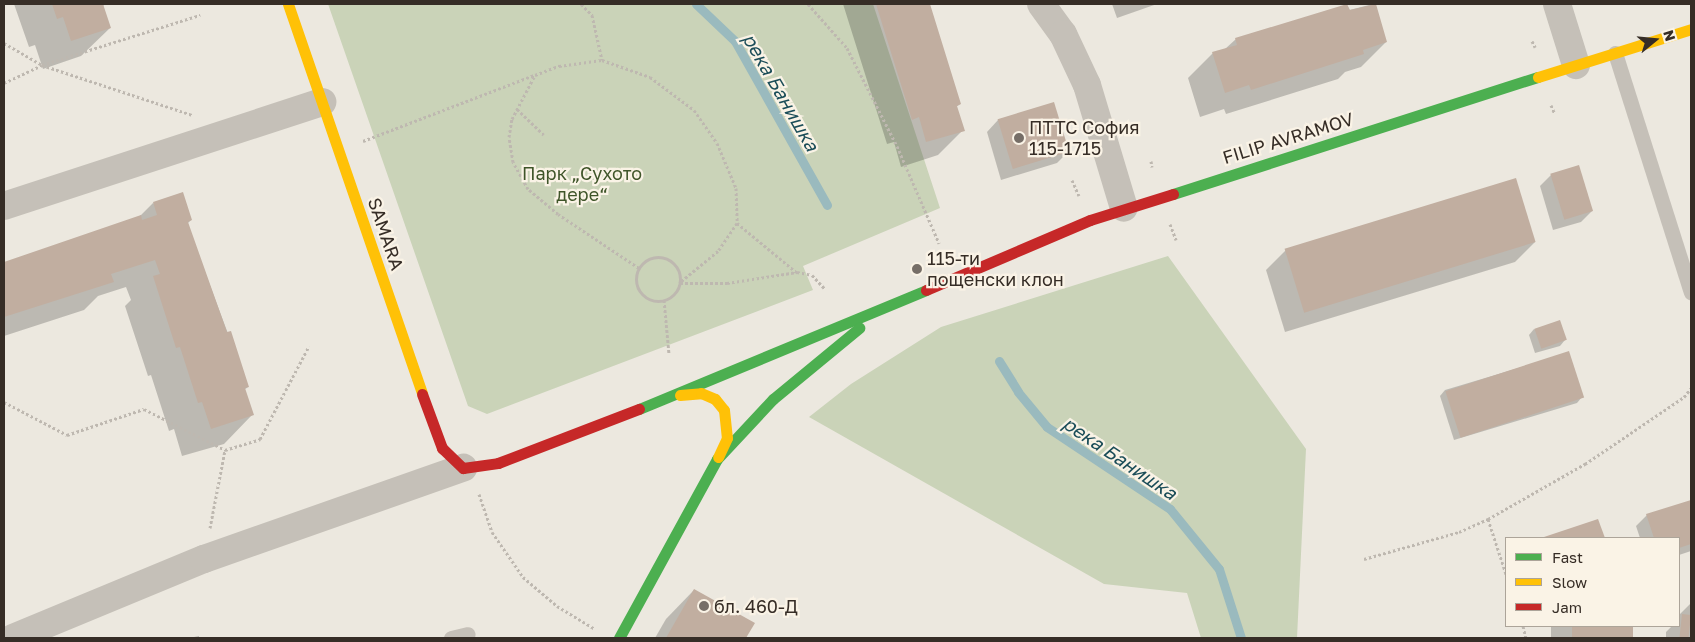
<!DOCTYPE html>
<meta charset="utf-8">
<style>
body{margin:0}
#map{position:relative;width:1695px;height:642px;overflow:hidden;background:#ece8df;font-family:"Golos Text",sans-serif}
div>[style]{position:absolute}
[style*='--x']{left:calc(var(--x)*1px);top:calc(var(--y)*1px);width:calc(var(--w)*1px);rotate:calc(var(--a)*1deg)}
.green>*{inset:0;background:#cad3b8}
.shadow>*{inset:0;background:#0003;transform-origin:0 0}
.stream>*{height:9px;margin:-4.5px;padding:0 4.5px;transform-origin:4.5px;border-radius:4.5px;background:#9ababe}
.building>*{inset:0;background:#c1aea0;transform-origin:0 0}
.path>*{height:3px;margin-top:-1.5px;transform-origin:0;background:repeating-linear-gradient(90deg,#beb8b0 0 2.5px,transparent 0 5px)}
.path>.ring{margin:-1.5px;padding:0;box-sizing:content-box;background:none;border:3px solid #beb8b0;border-radius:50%}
.lane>*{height:15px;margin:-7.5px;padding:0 7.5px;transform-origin:7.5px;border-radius:7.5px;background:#c5c0b8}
.street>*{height:28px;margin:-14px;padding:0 14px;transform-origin:14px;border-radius:14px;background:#c5c0b8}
.fast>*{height:11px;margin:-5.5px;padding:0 5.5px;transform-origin:5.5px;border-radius:5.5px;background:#4caf50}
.slow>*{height:11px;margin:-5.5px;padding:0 5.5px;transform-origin:5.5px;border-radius:5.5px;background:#ffc107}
.jam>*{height:11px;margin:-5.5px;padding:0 5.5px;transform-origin:5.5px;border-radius:5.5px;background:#c62828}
.dots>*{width:14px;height:14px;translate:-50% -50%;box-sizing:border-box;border:2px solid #faf3e6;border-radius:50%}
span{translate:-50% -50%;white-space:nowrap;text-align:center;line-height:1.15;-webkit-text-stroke:4.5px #faf3e6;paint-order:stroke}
.poi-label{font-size:18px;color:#362d26}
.left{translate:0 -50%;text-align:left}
.street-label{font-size:18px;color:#362d26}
.park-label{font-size:18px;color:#3f5529}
.water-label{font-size:19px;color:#1b4d58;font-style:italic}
.frame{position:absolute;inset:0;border:5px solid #362d26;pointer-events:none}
.legend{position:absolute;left:1505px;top:537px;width:175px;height:90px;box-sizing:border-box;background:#faf3e6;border:1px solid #aca499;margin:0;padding:6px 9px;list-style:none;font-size:15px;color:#362d26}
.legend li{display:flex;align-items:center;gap:10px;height:25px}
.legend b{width:25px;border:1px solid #aca499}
.north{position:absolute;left:1630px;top:15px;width:50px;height:50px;-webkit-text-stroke:4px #faf3e6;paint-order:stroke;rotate:73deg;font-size:14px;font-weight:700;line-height:20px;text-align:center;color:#362d26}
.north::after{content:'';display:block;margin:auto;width:18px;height:22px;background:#362d26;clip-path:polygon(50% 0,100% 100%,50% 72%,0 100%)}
</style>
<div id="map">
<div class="green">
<div style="clip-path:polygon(328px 4px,873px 4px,940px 208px,803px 266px,813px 290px,487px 414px,468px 406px)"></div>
<div style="clip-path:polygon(1168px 256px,1306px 449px,1297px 638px,1201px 638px,1187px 593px,1104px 584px,809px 417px,851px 384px,941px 327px)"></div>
</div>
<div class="shadow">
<div style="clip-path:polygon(14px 4px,105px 4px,103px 6px,110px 28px,81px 56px,43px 69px,35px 45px,29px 47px)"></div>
<div style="clip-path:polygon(843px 4px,929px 4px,960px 104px,956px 107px,963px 130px,938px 155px,901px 167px,894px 142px,887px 144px)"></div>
<div style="clip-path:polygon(1112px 4px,1157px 4px,1117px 18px)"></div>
<div style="clip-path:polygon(1373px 4px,1386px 42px,1361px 67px,1345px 72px,1338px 79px,1226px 114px,1224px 109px,1200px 117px,1188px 78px,1213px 53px,1225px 49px,1236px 39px)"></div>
<div style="clip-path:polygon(998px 120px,1068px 152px,1057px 163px,1001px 180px,987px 132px)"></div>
<div style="clip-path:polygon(1551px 175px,1592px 211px,1581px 222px,1553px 230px,1540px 186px)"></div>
<div style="clip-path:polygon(153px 203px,191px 220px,187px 224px,248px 387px,244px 390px,252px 415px,224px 444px,182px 456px,174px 429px,169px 431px,151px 375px,148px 376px,125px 306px,131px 300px,126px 287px,98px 296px,84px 310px,4px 336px,4px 264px,139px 217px)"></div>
<div style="clip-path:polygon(1535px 242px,1515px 262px,1285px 332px,1266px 270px,1286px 250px)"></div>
<div style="clip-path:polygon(1534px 329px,1565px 340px,1560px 346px,1535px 353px,1529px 335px)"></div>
<div style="clip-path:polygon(1568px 353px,1582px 397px,1577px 403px,1454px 440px,1440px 396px,1445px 390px)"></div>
<div style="clip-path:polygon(1691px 501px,1691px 551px,1679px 555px,1679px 538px,1640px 538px,1636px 526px,1647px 515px)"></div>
<div style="clip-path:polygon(1598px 521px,1603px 538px,1544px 538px)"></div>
<div style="clip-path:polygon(694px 590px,753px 624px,745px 638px,655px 638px,666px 619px)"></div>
<div style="clip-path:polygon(1691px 603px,1691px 638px,1666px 638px,1666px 632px,1672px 626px,1679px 626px,1679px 615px)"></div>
<div style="left:1551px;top:626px;width:81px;height:13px"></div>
<div style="clip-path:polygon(199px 636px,199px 638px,189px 638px)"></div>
</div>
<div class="stream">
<div style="--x:696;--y:4;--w:54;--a:43.5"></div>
<div style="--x:735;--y:41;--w:188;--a:60.7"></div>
<div style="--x:999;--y:361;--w:36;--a:58"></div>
<div style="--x:1018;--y:392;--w:45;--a:50.4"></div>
<div style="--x:1047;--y:427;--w:148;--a:33.7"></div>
<div style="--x:1170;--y:509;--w:77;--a:50.8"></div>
<div style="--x:1219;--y:569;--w:72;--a:72.3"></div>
</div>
<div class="building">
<div style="clip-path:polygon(52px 4px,103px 4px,111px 28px,71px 41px,63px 17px,57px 19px)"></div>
<div style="clip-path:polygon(876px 4px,930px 4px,961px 104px,957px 106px,965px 131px,926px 142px,919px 117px,912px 120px)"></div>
<div style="clip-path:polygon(1347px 4px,1350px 10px,1376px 4px,1387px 42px,1363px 50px,1364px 54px,1251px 90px,1249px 85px,1225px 93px,1212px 52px,1237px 45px,1235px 38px)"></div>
<div style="left:1054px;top:102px;width:52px;height:59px;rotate:73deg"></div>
<div style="left:1579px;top:165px;width:48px;height:30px;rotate:73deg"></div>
<div style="left:1516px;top:178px;width:67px;height:242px;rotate:73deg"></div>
<div style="clip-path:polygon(183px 192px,192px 220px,188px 222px,227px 332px,231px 331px,249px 387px,245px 388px,254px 415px,211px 429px,202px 402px,198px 403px,180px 347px,176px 348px,153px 276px,160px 274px,155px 260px,111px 274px,114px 282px,4px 317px,4px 262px,141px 215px,142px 220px,157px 215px,153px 202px)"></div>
<div style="left:1560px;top:320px;width:21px;height:27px;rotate:71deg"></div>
<div style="left:1569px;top:351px;width:49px;height:130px;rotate:72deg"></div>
<div style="clip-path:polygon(1691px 500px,1691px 544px,1679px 548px,1679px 538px,1654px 538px,1646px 514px)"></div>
<div style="clip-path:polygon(1598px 519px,1605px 538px,1541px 538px)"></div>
<div style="clip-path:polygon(694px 589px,755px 623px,746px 638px,666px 638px)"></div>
<div style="left:1682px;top:614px;width:9px;height:24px;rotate:6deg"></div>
<div style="left:1572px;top:626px;width:61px;height:13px"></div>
</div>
<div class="path">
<div style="--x:581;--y:4;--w:16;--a:45"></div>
<div style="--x:592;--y:15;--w:46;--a:77.5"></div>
<div style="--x:808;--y:4;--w:59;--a:48.4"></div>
<div style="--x:847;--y:48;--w:110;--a:63"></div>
<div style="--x:897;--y:146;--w:106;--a:66.6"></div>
<div style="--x:1532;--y:41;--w:7;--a:63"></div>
<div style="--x:4;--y:43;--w:44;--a:30.1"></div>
<div style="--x:42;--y:65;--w:158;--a:18.4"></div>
<div style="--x:4;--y:83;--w:42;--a:-25.3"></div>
<div style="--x:42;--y:65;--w:166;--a:-17.6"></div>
<div style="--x:1551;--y:105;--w:8;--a:67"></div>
<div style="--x:517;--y:109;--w:37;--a:44"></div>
<div style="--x:363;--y:141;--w:183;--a:-21.1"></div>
<div style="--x:1151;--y:161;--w:6;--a:81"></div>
<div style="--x:1072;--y:180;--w:17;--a:66"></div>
<div style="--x:737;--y:223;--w:77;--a:39.7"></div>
<div style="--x:1170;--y:224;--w:17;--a:69"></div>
<div class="ring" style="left:636px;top:257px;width:41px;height:41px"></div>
<div style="--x:639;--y:268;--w:97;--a:-146.3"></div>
<div style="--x:558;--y:214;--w:39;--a:-140"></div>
<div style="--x:528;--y:189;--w:31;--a:-119"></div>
<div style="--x:513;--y:162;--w:25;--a:-99"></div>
<div style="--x:509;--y:137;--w:18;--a:-81"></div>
<div style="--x:512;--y:119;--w:50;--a:-62.4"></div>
<div style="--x:535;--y:75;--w:26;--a:-21"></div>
<div style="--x:559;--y:66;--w:43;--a:-7.9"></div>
<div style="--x:602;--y:60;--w:51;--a:19.5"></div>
<div style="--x:650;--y:77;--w:55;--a:36.9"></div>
<div style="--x:694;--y:110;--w:40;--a:55.1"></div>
<div style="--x:717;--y:143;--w:49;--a:67.1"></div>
<div style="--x:736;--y:188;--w:35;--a:88"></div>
<div style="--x:737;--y:223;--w:34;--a:124"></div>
<div style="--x:718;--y:251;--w:50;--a:140.6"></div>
<div style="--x:680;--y:283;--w:47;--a:0"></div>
<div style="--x:727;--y:283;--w:71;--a:-8.9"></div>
<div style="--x:797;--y:272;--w:15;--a:11"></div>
<div style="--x:812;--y:275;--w:19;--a:47"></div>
<div style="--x:664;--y:300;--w:54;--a:84.7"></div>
<div style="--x:4;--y:402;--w:71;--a:27.6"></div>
<div style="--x:67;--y:435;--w:81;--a:-18.7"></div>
<div style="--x:144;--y:409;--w:91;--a:26.8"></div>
<div style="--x:225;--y:450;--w:37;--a:-17"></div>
<div style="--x:260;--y:439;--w:105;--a:-62.2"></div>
<div style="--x:479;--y:494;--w:40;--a:71.1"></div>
<div style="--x:492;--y:532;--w:55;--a:55.4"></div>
<div style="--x:523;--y:577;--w:45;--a:40.5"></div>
<div style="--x:557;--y:606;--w:44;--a:31.2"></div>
<div style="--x:1488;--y:519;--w:58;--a:71.9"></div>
<div style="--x:210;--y:528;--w:79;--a:-79.1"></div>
<div style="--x:1364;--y:559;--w:99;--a:-15.9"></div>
<div style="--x:1459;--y:532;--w:32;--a:-24"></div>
<div style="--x:1488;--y:519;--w:112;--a:-29.6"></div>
<div style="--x:1585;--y:464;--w:120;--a:-34.1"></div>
<div style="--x:1684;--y:397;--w:11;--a:-52"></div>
<div style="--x:1523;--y:626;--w:12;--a:76"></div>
</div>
<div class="lane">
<div style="--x:1615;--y:53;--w:251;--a:72.4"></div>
<div style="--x:451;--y:638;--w:17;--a:-13"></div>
</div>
<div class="street">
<div style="--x:1041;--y:4;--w:37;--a:54"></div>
<div style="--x:1063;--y:34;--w:56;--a:64.8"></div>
<div style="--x:1087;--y:85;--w:128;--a:73.3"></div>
<div style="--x:1557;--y:4;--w:64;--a:72.7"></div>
<div style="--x:4;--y:206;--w:335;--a:-18.1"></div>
<div style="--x:13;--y:638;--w:207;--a:-22.5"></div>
<div style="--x:204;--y:559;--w:275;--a:-19.4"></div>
</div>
<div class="fast">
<div style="--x:1173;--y:194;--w:383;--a:-17.8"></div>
<div style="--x:639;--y:409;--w:311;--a:-22.5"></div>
<div style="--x:619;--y:638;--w:204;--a:-61.3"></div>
<div style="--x:717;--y:459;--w:82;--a:-47"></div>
<div style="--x:773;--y:399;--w:112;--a:-39.5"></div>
</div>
<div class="slow">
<div style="--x:288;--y:4;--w:412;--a:71"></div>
<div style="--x:1538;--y:77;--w:160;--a:-17.4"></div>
<div style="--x:680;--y:395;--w:21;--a:-5"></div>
<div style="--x:701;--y:393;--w:15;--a:23"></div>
<div style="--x:715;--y:399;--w:14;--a:51"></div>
<div style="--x:724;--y:410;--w:28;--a:84"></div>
<div style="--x:727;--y:438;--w:21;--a:115"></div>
</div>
<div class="jam">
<div style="--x:926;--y:290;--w:178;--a:-23.1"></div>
<div style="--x:1090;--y:220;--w:87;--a:-17.4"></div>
<div style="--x:422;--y:394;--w:58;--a:69.7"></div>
<div style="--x:442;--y:448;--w:29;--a:44"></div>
<div style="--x:463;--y:468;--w:35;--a:-8"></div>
<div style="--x:498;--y:463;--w:151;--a:-21"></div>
</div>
<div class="dots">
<div style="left:1019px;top:138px;background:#766e67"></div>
<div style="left:917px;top:269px;background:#766e67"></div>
<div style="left:704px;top:606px;background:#766e67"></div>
</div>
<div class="poi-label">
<span class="left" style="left:1029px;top:138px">ПТТС София<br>115-1715</span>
<span class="left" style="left:927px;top:269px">115-ти<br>пощенски клон</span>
<span class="left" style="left:714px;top:606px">бл. 460-Д</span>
</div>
<div class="street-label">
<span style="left:1288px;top:138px;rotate:-17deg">FILIP AVRAMOV</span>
<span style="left:386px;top:234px;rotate:71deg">SAMARA</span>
</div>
<div class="park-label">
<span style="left:582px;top:184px">Парк „Сухото<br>дере“</span>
</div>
<div class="water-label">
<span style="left:781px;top:92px;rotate:60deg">река Банишка</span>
<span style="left:1120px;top:458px;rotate:34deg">река Банишка</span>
</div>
<div class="frame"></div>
<ul class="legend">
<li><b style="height:6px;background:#4caf50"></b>Fast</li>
<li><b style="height:6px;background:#ffc107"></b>Slow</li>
<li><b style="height:6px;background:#c62828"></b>Jam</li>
</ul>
<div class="north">N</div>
</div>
